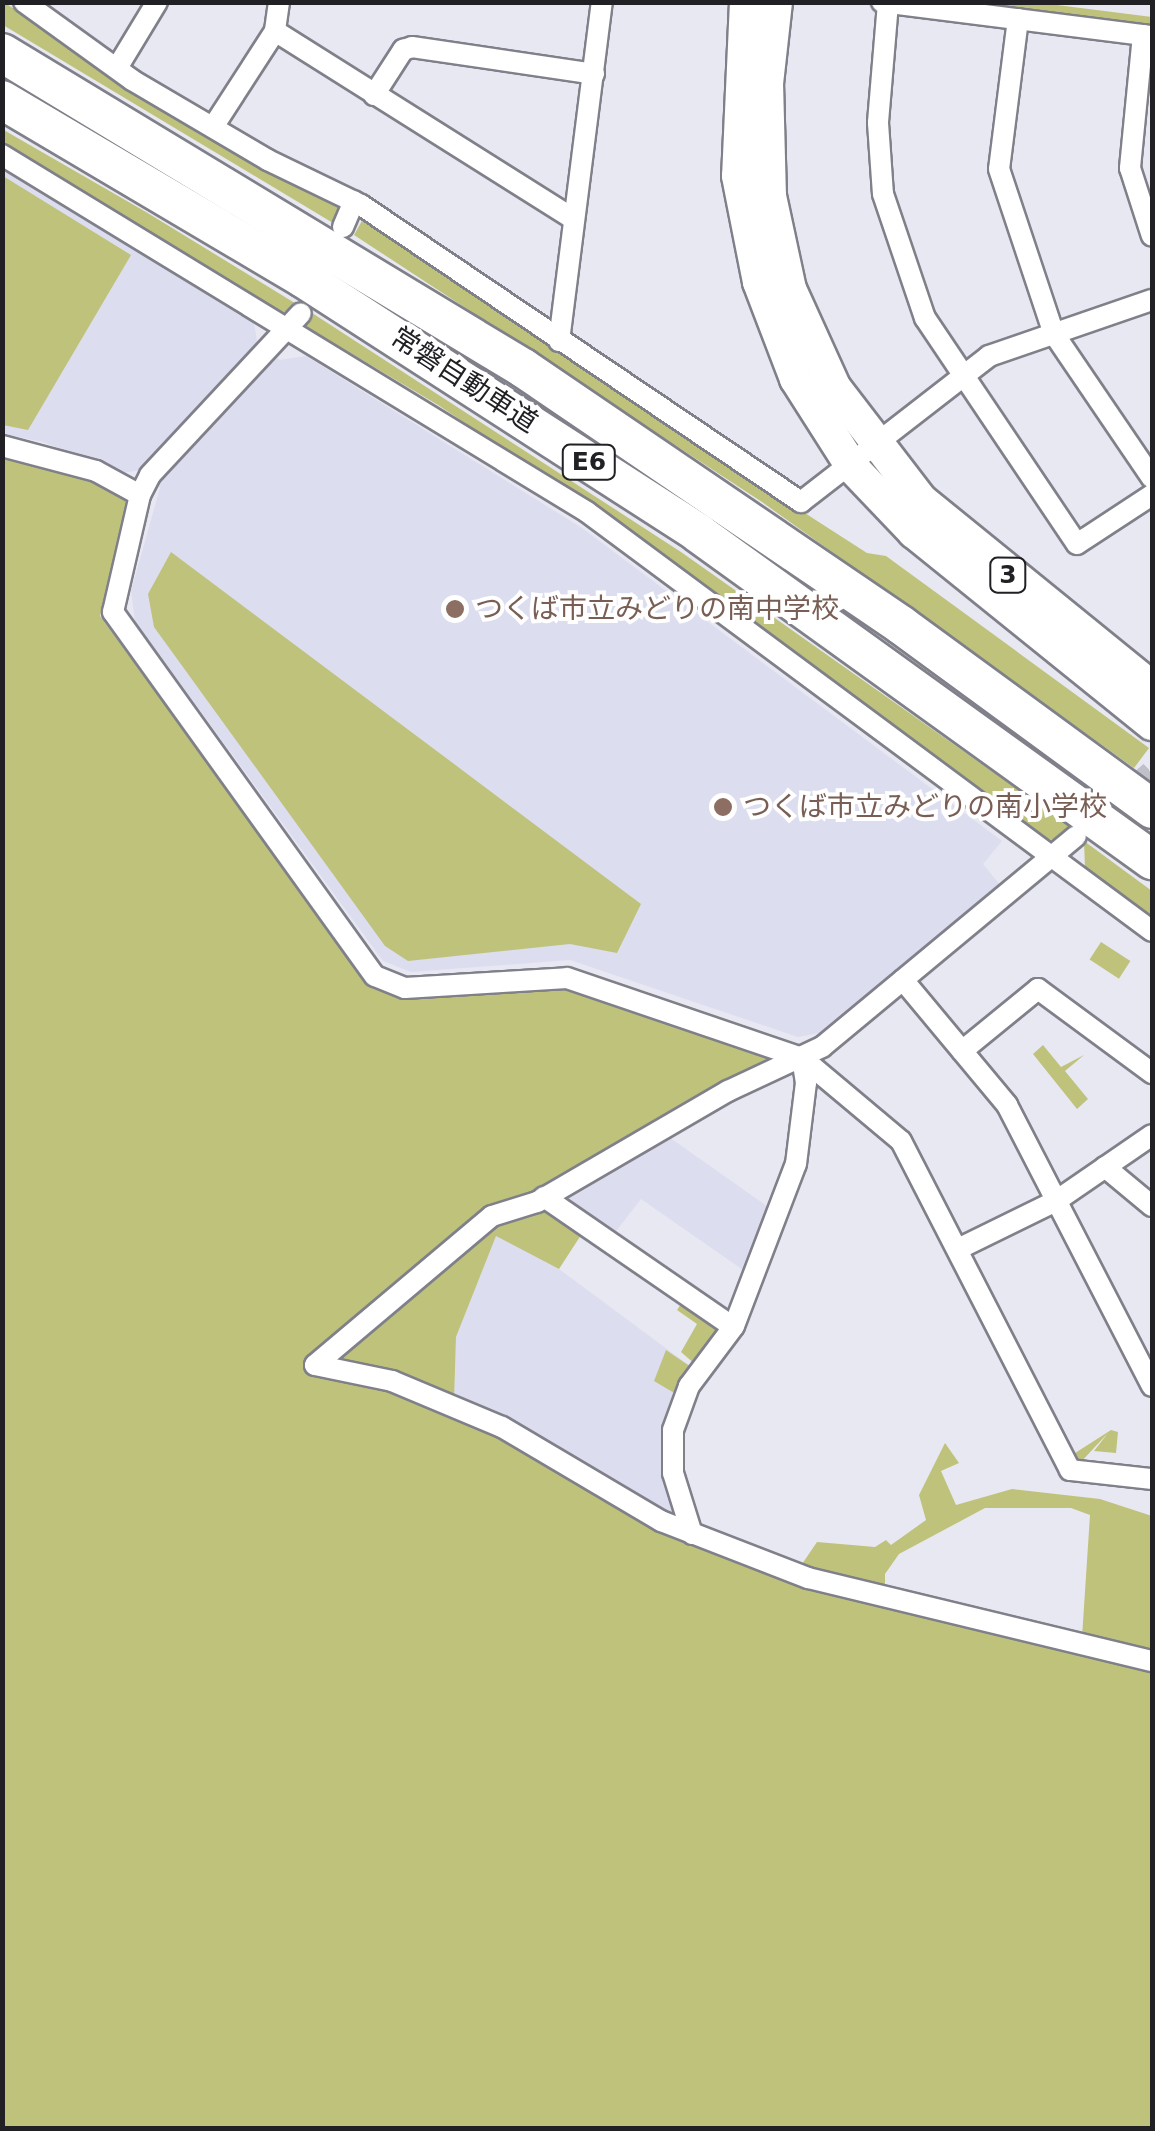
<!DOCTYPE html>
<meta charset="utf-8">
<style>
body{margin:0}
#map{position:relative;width:1155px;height:2131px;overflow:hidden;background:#e8e8f3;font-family:"DejaVu Sans","Noto Sans JP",sans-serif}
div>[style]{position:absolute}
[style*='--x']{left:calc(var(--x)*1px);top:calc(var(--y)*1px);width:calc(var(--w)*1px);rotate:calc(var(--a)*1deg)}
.built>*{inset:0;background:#dcddef}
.green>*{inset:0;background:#bfc27b;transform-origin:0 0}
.minor-tunnel>*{height:20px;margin-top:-10px;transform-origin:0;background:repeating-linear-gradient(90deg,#c0c0ca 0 20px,transparent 0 30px)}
.roads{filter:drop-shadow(2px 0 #80808a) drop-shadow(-2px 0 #80808a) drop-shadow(0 2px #80808a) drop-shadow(0 -2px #80808a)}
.minor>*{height:20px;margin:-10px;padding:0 10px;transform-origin:10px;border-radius:10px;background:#fff}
.primary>*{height:32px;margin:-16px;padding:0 16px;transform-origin:16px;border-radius:16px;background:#fff}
.motorway>*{height:38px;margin:-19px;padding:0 19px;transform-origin:19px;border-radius:19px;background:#fff}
.dots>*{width:28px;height:28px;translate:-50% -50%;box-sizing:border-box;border:5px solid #fff;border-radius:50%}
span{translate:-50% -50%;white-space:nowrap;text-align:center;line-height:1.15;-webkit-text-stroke:8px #fff;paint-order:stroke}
.shield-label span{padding:2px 8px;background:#fff;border:2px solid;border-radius:8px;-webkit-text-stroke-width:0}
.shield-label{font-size:25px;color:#212125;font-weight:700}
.street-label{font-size:28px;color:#212125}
.education-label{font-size:28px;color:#785e54}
.left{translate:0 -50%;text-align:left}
.frame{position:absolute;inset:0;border:5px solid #212125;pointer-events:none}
</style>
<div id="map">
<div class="built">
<div style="clip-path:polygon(2px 169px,254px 323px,258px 347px,280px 360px,306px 356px,582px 528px,1002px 841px,983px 864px,1001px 886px,824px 1032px,798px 1037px,570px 960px,411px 972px,383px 961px,135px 621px,131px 591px,160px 488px,146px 469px,123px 473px,43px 442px,3px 434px)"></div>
<div style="clip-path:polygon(666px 1135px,771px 1209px,746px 1272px,641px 1199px,613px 1235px,561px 1196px)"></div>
<div style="clip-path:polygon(496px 1235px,559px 1269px,694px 1369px,678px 1384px,666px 1441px,675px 1510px,666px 1518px,454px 1402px,456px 1337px)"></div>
</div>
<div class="green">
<div style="clip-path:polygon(5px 3px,265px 171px,337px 204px,338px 226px,3px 25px)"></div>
<div style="clip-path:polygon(963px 3px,1041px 3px,1152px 17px,1152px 27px)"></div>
<div style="clip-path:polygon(2px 129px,146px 212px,298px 305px,278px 315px,3px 147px)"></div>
<div style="clip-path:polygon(3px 176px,131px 255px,28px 430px,3px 425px)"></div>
<div style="clip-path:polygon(363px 219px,811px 517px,867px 553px,886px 556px,1149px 748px,1134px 768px,762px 502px,354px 235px)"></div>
<div style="clip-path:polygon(309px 311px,681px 552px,1071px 827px,1056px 840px,1040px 839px,680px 566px,438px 405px,305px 326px)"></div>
<div style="clip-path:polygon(2px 454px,40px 461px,120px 493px,127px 504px,124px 529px,100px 616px,370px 985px,566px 988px,773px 1059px,772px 1065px,552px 1186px,506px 1205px,314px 1355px,498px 1435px,733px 1559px,812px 1591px,1090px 1653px,1082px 1637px,1090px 1515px,1071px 1508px,985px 1508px,899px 1554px,885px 1574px,885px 1591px,800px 1567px,817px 1542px,875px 1547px,886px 1540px,891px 1545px,926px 1520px,919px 1495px,945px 1443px,959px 1463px,941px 1471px,956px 1505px,1012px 1489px,1100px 1499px,1152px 1516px,1152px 2128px,3px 2128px)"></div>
<div style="clip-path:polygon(171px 552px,641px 904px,617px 953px,570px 944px,408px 961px,385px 946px,154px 627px,148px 594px)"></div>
<div style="clip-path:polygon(1084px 841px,1152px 891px,1152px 917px,1085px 869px)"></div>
<div style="left:1101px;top:942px;width:35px;height:21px;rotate:33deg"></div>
<div style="clip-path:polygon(1043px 1045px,1061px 1067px,1084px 1055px,1065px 1071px,1088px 1099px,1077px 1109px,1033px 1054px)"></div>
<div style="clip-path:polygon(539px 1205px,583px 1232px,559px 1269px,496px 1236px,456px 1337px,454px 1402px,335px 1357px,492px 1219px)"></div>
<div style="clip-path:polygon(683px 1301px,718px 1325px,721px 1335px,696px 1365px,681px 1352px,697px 1324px,677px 1310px)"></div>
<div style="clip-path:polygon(666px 1350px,694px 1369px,676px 1394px,654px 1381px)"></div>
<div style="clip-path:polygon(1111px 1430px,1118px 1432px,1116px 1453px,1094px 1451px,1108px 1433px,1079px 1464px,1072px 1455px)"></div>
</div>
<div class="minor-tunnel">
<div style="--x:1090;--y:824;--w:82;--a:-41.1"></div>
</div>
<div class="roads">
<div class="minor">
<div style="--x:24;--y:2;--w:133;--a:35.8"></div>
<div style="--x:132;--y:80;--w:158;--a:30.5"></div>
<div style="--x:268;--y:160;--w:103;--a:25.8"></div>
<div style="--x:361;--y:205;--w:531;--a:34.02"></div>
<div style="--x:801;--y:502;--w:238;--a:-37.8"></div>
<div style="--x:989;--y:356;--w:172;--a:-19"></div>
<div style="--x:279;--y:2;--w:29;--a:98"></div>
<div style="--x:275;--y:31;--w:352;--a:32.2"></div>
<div style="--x:882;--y:2;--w:272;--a:7.2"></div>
<div style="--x:888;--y:3;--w:120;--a:94.8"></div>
<div style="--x:878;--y:123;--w:71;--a:86"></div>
<div style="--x:883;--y:194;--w:131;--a:71.3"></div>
<div style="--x:925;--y:318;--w:272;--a:56.1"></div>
<div style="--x:1077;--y:544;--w:90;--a:-33.2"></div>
<div style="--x:1018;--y:19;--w:151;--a:97.2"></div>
<div style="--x:999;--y:169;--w:174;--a:71.6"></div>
<div style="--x:1054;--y:334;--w:174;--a:55.8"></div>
<div style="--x:1143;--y:35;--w:134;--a:95.6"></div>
<div style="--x:1130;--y:168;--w:71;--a:72.1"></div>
<div style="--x:117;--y:68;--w:77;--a:-58.8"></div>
<div style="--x:374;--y:95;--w:54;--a:-57.2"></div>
<div style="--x:403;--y:50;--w:9;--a:-18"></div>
<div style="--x:412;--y:47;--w:184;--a:8.4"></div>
<div style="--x:213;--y:127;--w:114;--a:-57.1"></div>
<div style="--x:2;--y:155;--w:685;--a:31.39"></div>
<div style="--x:587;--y:512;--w:703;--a:36.56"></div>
<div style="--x:343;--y:227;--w:28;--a:-67"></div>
<div style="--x:559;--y:341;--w:342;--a:-82.8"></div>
<div style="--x:2;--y:446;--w:97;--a:14.9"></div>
<div style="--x:96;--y:471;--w:50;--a:28.6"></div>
<div style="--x:140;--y:495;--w:120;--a:103"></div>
<div style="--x:113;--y:612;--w:448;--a:54.3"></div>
<div style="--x:375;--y:976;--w:32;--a:22"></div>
<div style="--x:405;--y:988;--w:162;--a:-3.5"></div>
<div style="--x:567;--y:978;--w:248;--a:18.8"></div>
<div style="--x:802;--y:1058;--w:129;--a:40"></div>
<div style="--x:901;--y:1141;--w:370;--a:62.8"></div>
<div style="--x:1070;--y:1470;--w:82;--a:6.3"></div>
<div style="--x:140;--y:495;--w:22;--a:-63"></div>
<div style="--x:150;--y:475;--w:221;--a:-47"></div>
<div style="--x:903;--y:980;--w:163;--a:50.2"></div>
<div style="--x:1007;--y:1105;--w:316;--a:62.7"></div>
<div style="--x:962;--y:1051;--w:98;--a:-39.2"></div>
<div style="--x:1038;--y:989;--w:142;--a:36.4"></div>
<div style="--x:1105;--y:1167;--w:61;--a:39.7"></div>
<div style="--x:544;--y:1197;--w:229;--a:34.5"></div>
<div style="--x:958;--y:1249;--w:109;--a:-26.1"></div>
<div style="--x:1056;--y:1201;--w:116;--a:-34.5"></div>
<div style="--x:315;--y:1365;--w:231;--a:-40.1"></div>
<div style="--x:492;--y:1216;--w:47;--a:-17.3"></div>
<div style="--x:537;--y:1202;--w:221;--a:-30.2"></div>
<div style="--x:728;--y:1091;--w:104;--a:-25.1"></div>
<div style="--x:822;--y:1047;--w:330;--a:-39.7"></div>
<div style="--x:315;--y:1365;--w:79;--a:11.7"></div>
<div style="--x:392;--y:1381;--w:119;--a:22.7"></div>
<div style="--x:502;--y:1427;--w:185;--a:30.6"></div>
<div style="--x:661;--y:1521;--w:158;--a:21.2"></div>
<div style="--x:808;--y:1578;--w:354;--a:13.6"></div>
<div style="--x:692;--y:1534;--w:64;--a:-107.3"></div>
<div style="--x:673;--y:1473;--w:43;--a:-90"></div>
<div style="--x:673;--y:1430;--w:47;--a:-70"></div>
<div style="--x:689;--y:1386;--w:75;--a:-53.1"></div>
<div style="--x:734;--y:1326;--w:173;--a:-69.1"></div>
<div style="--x:796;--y:1164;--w:82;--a:-83"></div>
<div style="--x:806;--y:1083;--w:25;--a:-99"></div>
</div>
<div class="primary">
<div style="--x:746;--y:2;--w:174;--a:92.6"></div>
<div style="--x:738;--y:176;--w:108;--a:78.8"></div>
<div style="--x:759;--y:282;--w:104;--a:69.1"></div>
<div style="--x:796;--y:379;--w:104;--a:57.5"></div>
<div style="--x:852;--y:467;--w:90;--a:46.4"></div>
<div style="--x:914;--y:532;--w:306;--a:38.9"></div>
<div style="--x:776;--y:2;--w:81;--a:96.3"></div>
<div style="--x:767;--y:83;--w:113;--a:88.5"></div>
<div style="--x:770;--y:196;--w:95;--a:77.9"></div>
<div style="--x:790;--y:289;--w:109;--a:65.6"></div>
<div style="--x:835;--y:388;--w:141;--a:52.5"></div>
<div style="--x:921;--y:500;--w:298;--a:39.1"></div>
</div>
<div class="motorway">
<div style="--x:2;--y:53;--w:609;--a:31.16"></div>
<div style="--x:523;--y:368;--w:457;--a:34.2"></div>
<div style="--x:901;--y:625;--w:311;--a:36.2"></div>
<div style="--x:2;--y:100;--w:350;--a:30.6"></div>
<div style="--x:303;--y:278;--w:470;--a:32.8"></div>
<div style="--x:698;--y:533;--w:560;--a:35.76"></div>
</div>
</div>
<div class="dots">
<div style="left:455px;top:609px;background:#8d6e63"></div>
<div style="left:723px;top:807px;background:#8d6e63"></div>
</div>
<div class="shield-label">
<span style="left:589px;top:462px">E6</span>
<span style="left:1008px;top:575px">3</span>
</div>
<div class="street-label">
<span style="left:464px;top:380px;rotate:33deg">常磐自動車道</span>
</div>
<div class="education-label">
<span class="left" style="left:475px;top:609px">つくば市立みどりの南中学校</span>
<span class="left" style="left:743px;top:807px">つくば市立みどりの南小学校</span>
</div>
<div class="frame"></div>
</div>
